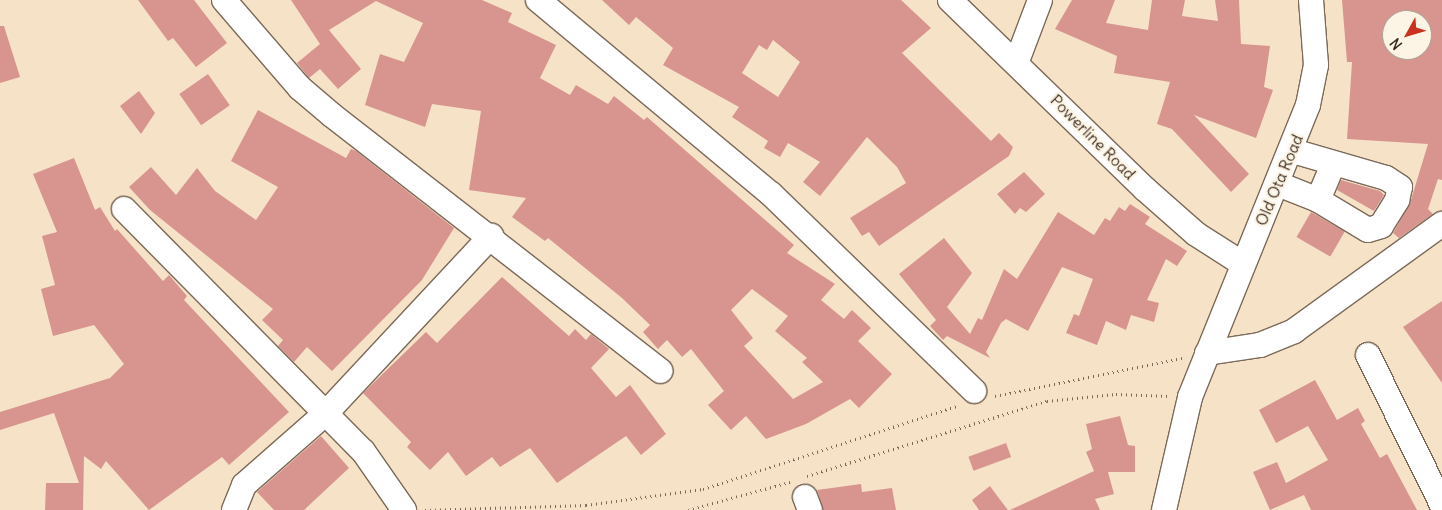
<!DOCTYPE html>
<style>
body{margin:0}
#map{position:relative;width:1442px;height:510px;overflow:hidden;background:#f6e2c7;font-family:Delius,sans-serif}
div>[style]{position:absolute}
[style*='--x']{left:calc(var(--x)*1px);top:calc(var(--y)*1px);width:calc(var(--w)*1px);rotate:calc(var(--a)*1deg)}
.building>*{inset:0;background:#d89590;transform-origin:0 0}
.path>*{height:3px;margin-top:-1.5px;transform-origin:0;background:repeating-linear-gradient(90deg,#7c6a59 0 1px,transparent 0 5px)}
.roads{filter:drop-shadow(1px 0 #7c6a59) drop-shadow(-1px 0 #7c6a59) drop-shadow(0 1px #7c6a59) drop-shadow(0 -1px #7c6a59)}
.minor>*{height:24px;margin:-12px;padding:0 12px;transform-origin:12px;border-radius:12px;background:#fff}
span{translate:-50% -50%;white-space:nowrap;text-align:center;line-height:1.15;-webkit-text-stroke:5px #fcf5e5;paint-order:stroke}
.street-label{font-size:16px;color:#3b2a1e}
.north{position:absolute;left:1382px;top:10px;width:50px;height:50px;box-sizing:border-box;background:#fcf5e5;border:1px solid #afa495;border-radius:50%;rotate:231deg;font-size:14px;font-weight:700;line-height:20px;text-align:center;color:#3b2a1e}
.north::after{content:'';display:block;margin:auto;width:18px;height:22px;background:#c8321e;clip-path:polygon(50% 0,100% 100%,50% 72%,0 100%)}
</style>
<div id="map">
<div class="building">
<div style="clip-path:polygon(138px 0,194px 0,227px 43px,196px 67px,173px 38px,168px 41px)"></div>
<div style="clip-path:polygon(evenodd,291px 0,482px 0,512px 13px,508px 22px,556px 45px,540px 78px,570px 95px,576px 85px,608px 104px,614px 96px,644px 120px,647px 117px,794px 245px,787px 253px,835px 284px,821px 300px,844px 319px,852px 310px,871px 328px,858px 341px,892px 374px,859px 408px,850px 399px,806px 424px,766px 439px,746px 416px,731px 430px,708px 405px,724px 391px,691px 349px,682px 357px,667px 340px,658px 349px,643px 332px,650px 325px,622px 298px,548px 238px,545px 241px,512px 217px,526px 198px,469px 190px,481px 111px,432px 104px,425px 127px,365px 105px,380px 54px,404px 62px,423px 23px,376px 1px,329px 30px,361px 69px,338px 89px,320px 69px,309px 78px,297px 63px,320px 44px,291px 0,752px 289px,788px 316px,775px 331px,807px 358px,802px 362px,823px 382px,793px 399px,744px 346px,753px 338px,731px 310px,752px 289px)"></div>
<div style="clip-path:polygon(evenodd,602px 0,901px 0,931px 28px,902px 53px,991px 141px,999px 133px,1013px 147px,1009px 156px,879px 246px,869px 232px,862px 236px,850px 218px,906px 183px,897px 167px,867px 137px,820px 196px,803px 182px,820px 162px,788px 143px,780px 157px,764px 148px,768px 141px,732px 117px,739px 107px,663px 65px,673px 48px,636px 17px,629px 25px,602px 0,773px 40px,800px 62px,778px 97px,742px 73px,759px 45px,767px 50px,773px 40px)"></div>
<div style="clip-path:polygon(1072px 0,1115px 0,1106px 23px,1148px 30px,1152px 0,1185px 0,1182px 16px,1218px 21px,1215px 0,1239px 0,1241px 44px,1270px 46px,1264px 87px,1273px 90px,1256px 138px,1194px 115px,1249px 174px,1231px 192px,1172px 129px,1157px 124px,1170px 82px,1114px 73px,1117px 56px,1055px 29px)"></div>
<div style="clip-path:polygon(evenodd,1342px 0,1442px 0,1442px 180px,1438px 179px,1428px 209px,1433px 214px,1399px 238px,1393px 233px,1410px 203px,1428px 144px,1347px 139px,1352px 62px,1347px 62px,1342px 0,1392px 20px,1422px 20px,1422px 50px,1392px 50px,1392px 20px)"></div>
<div style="clip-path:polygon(0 26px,4px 26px,20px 77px,0 83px)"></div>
<div style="left:208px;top:74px;width:38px;height:35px;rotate:55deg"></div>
<div style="clip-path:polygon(139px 91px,155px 113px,141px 134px,120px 106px)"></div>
<div style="clip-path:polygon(258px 110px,346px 158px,351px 149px,356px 151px,454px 228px,422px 280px,332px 371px,307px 347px,294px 362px,278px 346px,283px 340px,262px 320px,273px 309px,150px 210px,129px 187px,151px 167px,176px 195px,197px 168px,215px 191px,256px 220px,278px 187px,231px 161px)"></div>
<div style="clip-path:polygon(74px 158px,95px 210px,100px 207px,115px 231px,117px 229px,163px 281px,169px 275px,187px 296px,184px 300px,289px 412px,229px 465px,222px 457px,149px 510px,106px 461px,101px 469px,84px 456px,83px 510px,45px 510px,46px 483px,79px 483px,54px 413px,0 430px,0 412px,110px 378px,124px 364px,94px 325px,53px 336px,41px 289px,55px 285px,42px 236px,57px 232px,33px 174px)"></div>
<div style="clip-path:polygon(1024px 172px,1045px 194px,1026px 212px,1020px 208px,1015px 214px,997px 194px)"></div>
<div style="clip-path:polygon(1341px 180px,1380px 191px,1384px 195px,1374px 211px,1337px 190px)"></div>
<div style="clip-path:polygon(1130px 204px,1150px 217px,1145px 224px,1187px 251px,1177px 266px,1166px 259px,1147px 300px,1159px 303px,1154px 322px,1131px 315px,1126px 330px,1106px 321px,1097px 345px,1066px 333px,1074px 314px,1079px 316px,1093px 279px,1062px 267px,1028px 331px,1006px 319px,1001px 323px,986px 352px,990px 358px,947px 336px,943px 340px,930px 326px,936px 320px,899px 274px,944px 238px,972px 273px,947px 307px,970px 334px,978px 318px,982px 320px,1004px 269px,1017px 279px,1058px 212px,1094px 235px,1105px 218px,1110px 221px,1119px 207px,1125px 211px)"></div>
<div style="left:1311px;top:212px;width:39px;height:29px;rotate:30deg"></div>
<div style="clip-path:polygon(502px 277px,569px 336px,575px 329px,586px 340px,591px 334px,609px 349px,591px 368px,616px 397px,630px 385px,666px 434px,641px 455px,626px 436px,557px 483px,530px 448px,500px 467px,492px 457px,466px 476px,448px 452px,430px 470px,407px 447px,411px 442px,363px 393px,426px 332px,437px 343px)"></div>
<div style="clip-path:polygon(1442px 301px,1442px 383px,1403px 327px)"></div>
<div style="clip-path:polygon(1315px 380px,1337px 420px,1358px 408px,1365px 421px,1361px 424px,1380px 458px,1387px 454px,1417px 510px,1311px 510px,1304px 495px,1270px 510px,1253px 472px,1277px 462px,1286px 483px,1328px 460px,1308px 426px,1276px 443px,1259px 410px)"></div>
<div style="clip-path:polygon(1120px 416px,1128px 445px,1135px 446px,1135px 472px,1108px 472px,1114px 494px,1095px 499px,1100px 510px,1010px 510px,1094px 471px,1086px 452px,1092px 449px,1086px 424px)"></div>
<div style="clip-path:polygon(321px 436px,349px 468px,304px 510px,274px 510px,257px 492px)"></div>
<div style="left:1006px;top:443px;width:15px;height:40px;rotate:70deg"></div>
<div style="clip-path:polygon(861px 484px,862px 492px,892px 488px,896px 510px,823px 510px,817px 490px)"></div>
<div style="clip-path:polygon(990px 486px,998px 497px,1008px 510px,979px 510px,972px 500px)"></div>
</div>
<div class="path">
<div style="--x:995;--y:396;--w:191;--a:-11.5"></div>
<div style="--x:807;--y:476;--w:251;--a:-17.4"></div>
<div style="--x:1047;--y:401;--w:69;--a:-5.8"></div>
<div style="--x:1116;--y:394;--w:53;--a:2.2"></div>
<div style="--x:425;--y:510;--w:161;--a:-1.8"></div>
<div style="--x:586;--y:505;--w:118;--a:-7.8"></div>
<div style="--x:703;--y:489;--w:267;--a:-18.1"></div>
<div style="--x:688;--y:510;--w:106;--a:-15.4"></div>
</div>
<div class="roads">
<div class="minor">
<div style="--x:224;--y:0;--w:116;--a:49.2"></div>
<div style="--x:300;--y:88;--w:43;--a:40.3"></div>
<div style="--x:333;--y:116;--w:415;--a:37.9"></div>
<div style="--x:538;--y:0;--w:303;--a:39.8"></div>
<div style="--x:771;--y:194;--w:283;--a:44.1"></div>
<div style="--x:950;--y:0;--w:272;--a:44.1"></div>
<div style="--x:1145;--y:189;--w:68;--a:41.4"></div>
<div style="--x:1196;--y:234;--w:56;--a:32.6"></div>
<div style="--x:1017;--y:61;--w:65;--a:-69.3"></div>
<div style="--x:1278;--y:184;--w:43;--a:21.8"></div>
<div style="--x:1318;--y:200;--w:58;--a:31"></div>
<div style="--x:1368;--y:230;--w:14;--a:-17"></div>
<div style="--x:1381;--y:226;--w:31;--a:-58"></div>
<div style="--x:1397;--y:200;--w:13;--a:-77"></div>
<div style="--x:1400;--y:187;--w:17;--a:-147"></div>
<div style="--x:1386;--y:178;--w:97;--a:-163.8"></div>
<div style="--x:1318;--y:200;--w:39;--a:-67"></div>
<div style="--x:124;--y:209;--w:340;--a:45.4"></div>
<div style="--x:363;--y:451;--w:72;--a:55.2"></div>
<div style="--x:1207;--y:353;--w:54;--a:-8.6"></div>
<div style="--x:1260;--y:345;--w:37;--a:-22"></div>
<div style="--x:1294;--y:331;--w:183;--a:-35.9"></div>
<div style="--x:1368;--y:355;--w:167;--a:63.7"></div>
<div style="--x:805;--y:497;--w:14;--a:69"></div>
<div style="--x:234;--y:510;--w:27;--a:-68"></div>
<div style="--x:244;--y:485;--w:111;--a:-41.3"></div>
<div style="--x:327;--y:412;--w:241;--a:-47"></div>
<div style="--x:1164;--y:510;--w:116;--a:-77"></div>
<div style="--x:1190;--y:397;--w:315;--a:-68"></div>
<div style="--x:1308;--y:105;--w:41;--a:-78.7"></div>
<div style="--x:1316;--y:65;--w:65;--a:-94.4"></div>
</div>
</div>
<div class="street-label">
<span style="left:1093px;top:137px;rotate:45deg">Powerline Road</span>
<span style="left:1279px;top:180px;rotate:-67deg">Old Ota Road</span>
</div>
<div class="north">N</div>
</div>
